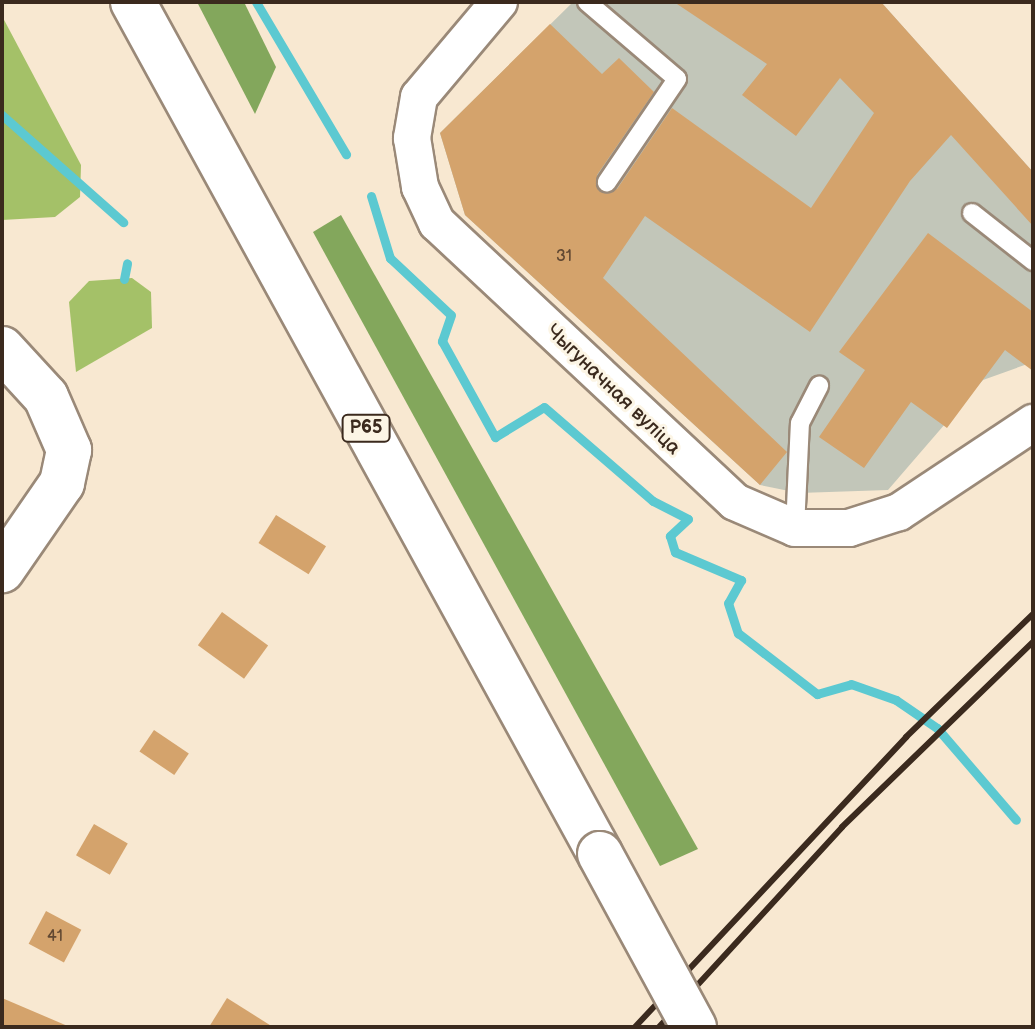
<!DOCTYPE html>
<meta charset="utf-8">
<style>
body{margin:0}
#map{position:relative;width:1035px;height:1029px;overflow:hidden;background:#f8e8d1;font-family:"Balsamiq Sans",sans-serif}
div>[style]{position:absolute}
[style*='--x']{left:calc(var(--x)*1px);top:calc(var(--y)*1px);width:calc(var(--w)*1px);rotate:calc(var(--a)*1deg)}
.industrial>*{inset:0;background:#c2c6b9}
.green>*{inset:0;background:#a4c168}
.forest>*{inset:0;background:#83a75c}
.stream>*{height:9px;margin:-4.5px;padding:0 4.5px;transform-origin:4.5px;border-radius:4.5px;background:#5cc9d1}
.building>*{inset:0;background:#d4a36c;transform-origin:0 0}
.roads{filter:drop-shadow(2px 0 #9a8978) drop-shadow(-2px 0 #9a8978) drop-shadow(0 2px #9a8978) drop-shadow(0 -2px #9a8978)}
.lane>*{height:18px;margin:-9px;padding:0 9px;transform-origin:9px;border-radius:9px;background:#fff}
.street>*{height:36px;margin:-18px;padding:0 18px;transform-origin:18px;border-radius:18px;background:#fff}
.secondary>*{height:44px;margin:-22px;padding:0 22px;transform-origin:22px;border-radius:22px;background:#fff}
.primary>*{height:44px;margin:-22px;padding:0 22px;transform-origin:22px;border-radius:22px;background:#fff}
.rail>*{height:6px;margin:-3px;padding:0 3px;transform-origin:3px;border-radius:3px;background:#3b2a1e}
.bridges{filter:drop-shadow(2px 0 #9a8978) drop-shadow(-2px 0 #9a8978) drop-shadow(0 2px #9a8978) drop-shadow(0 -2px #9a8978)}
.primary-bridge>*{height:44px;margin:-22px;padding:0 22px;transform-origin:22px;border-radius:22px;background:#fff}
span{translate:-50% -50%;white-space:nowrap;text-align:center;line-height:1.15;-webkit-text-stroke:6px #fcf5e5;paint-order:stroke}
.number-label{font-size:16px;color:#614832}
.number-label span{-webkit-text-stroke-width:0}
.shield-label span{padding:2px 6px;background:#fcf5e5;border:2px solid;border-radius:6px;-webkit-text-stroke-width:0}
.shield-label{font-size:18px;color:#3b2a1e;font-weight:700}
.street-label{font-size:20px;color:#3b2a1e}
.frame{position:absolute;inset:0;border:4px solid #3b2a1e;pointer-events:none}
</style>
<div id="map">
<div class="industrial">
<div style="clip-path:polygon(573px 2px,881px 2px,1033px 172px,1033px 362px,983px 380px,888px 490px,799px 493px,760px 485px,465px 215px,440px 133px)"></div>
</div>
<div class="green">
<div style="clip-path:polygon(2px 16px,81px 165px,80px 197px,55px 217px,2px 220px)"></div>
<div style="clip-path:polygon(132px 278px,151px 292px,152px 328px,76px 372px,69px 302px,89px 281px)"></div>
</div>
<div class="forest">
<div style="clip-path:polygon(197px 2px,244px 2px,276px 67px,255px 114px)"></div>
<div style="clip-path:polygon(341px 215px,698px 849px,660px 866px,313px 232px)"></div>
</div>
<div class="stream">
<div style="--x:256;--y:2;--w:177;--a:59.4"></div>
<div style="--x:2;--y:115;--w:162;--a:41.5"></div>
<div style="--x:371;--y:196;--w:65;--a:73"></div>
<div style="--x:390;--y:258;--w:83;--a:43.1"></div>
<div style="--x:451;--y:315;--w:28;--a:109"></div>
<div style="--x:442;--y:341;--w:110;--a:61.1"></div>
<div style="--x:495;--y:437;--w:57;--a:-31.5"></div>
<div style="--x:544;--y:407;--w:144;--a:40.8"></div>
<div style="--x:653;--y:501;--w:39;--a:27"></div>
<div style="--x:688;--y:519;--w:25;--a:137"></div>
<div style="--x:670;--y:536;--w:17;--a:73"></div>
<div style="--x:675;--y:552;--w:72;--a:23"></div>
<div style="--x:741;--y:580;--w:26;--a:119"></div>
<div style="--x:728;--y:603;--w:32;--a:72"></div>
<div style="--x:738;--y:633;--w:100;--a:37.7"></div>
<div style="--x:817;--y:694;--w:35;--a:-16"></div>
<div style="--x:851;--y:684;--w:48;--a:19.6"></div>
<div style="--x:896;--y:700;--w:50;--a:34.3"></div>
<div style="--x:937;--y:728;--w:121;--a:49.3"></div>
<div style="--x:124;--y:279;--w:16;--a:-79"></div>
</div>
<div class="building">
<div style="clip-path:polygon(674px 2px,881px 2px,1033px 172px,1033px 226px,951px 135px,910px 181px,810px 332px,645px 216px,603px 278px,787px 452px,760px 485px,465px 215px,440px 133px,550px 24px,602px 74px,619px 58px,654px 92px,597px 175px,600px 191px,617px 189px,672px 108px,811px 208px,874px 113px,840px 78px,796px 136px,742px 95px,767px 64px)"></div>
<div style="clip-path:polygon(928px 233px,1033px 312px,1033px 371px,1005px 350px,947px 428px,911px 402px,864px 468px,819px 437px,865px 370px,839px 352px)"></div>
<div style="left:276px;top:515px;width:59px;height:33px;rotate:32deg"></div>
<div style="left:222px;top:612px;width:57px;height:41px;rotate:36deg"></div>
<div style="left:154px;top:730px;width:42px;height:26px;rotate:34deg"></div>
<div style="left:94px;top:824px;width:39px;height:36px;rotate:30deg"></div>
<div style="left:46px;top:911px;width:40px;height:37px;rotate:28deg"></div>
<div style="clip-path:polygon(2px 998px,70px 1027px,2px 1027px)"></div>
<div style="clip-path:polygon(227px 998px,273px 1027px,209px 1027px)"></div>
</div>
<div class="roads">
<div class="lane">
<div style="--x:587;--y:2;--w:118;--a:40.5"></div>
<div style="--x:677;--y:79;--w:125;--a:124.2"></div>
<div style="--x:972;--y:213;--w:78;--a:38.2"></div>
<div style="--x:795;--y:528;--w:105;--a:-87.3"></div>
<div style="--x:800;--y:423;--w:42;--a:-62.8"></div>
</div>
<div class="street">
<div style="--x:499;--y:2;--w:124;--a:130.1"></div>
<div style="--x:419;--y:97;--w:42;--a:99.7"></div>
<div style="--x:412;--y:138;--w:50;--a:80.7"></div>
<div style="--x:420;--y:187;--w:40;--a:65"></div>
<div style="--x:437;--y:223;--w:408;--a:43.1"></div>
<div style="--x:735;--y:502;--w:65;--a:23.4"></div>
<div style="--x:795;--y:528;--w:54;--a:0"></div>
<div style="--x:849;--y:528;--w:52;--a:-17.7"></div>
<div style="--x:899;--y:512;--w:161;--a:-33.6"></div>
</div>
<div class="secondary">
<div style="--x:2;--y:349;--w:65;--a:47.5"></div>
<div style="--x:46;--y:397;--w:58;--a:66.5"></div>
<div style="--x:69;--y:450;--w:34;--a:102"></div>
<div style="--x:62;--y:483;--w:106;--a:124.6"></div>
</div>
<div class="primary">
<div style="--x:133;--y:2;--w:972;--a:61.27"></div>
</div>
</div>
<div class="rail">
<div style="--x:635;--y:1027;--w:397;--a:-46.9"></div>
<div style="--x:906;--y:737;--w:177;--a:-44.1"></div>
<div style="--x:659;--y:1027;--w:271;--a:-47.5"></div>
<div style="--x:842;--y:827;--w:266;--a:-44.1"></div>
</div>
<div class="bridges">
<div class="primary-bridge">
<div style="--x:600;--y:854;--w:197;--a:61.5"></div>
</div>
</div>
<div class="number-label">
<span style="left:564px;top:257px">31</span>
<span style="left:55px;top:937px">41</span>
</div>
<div class="shield-label">
<span style="left:366px;top:428px">Р65</span>
</div>
<div class="street-label">
<span style="left:613px;top:390px;rotate:44deg">Чыгуначная вуліца</span>
</div>
<div class="frame"></div>
</div>
